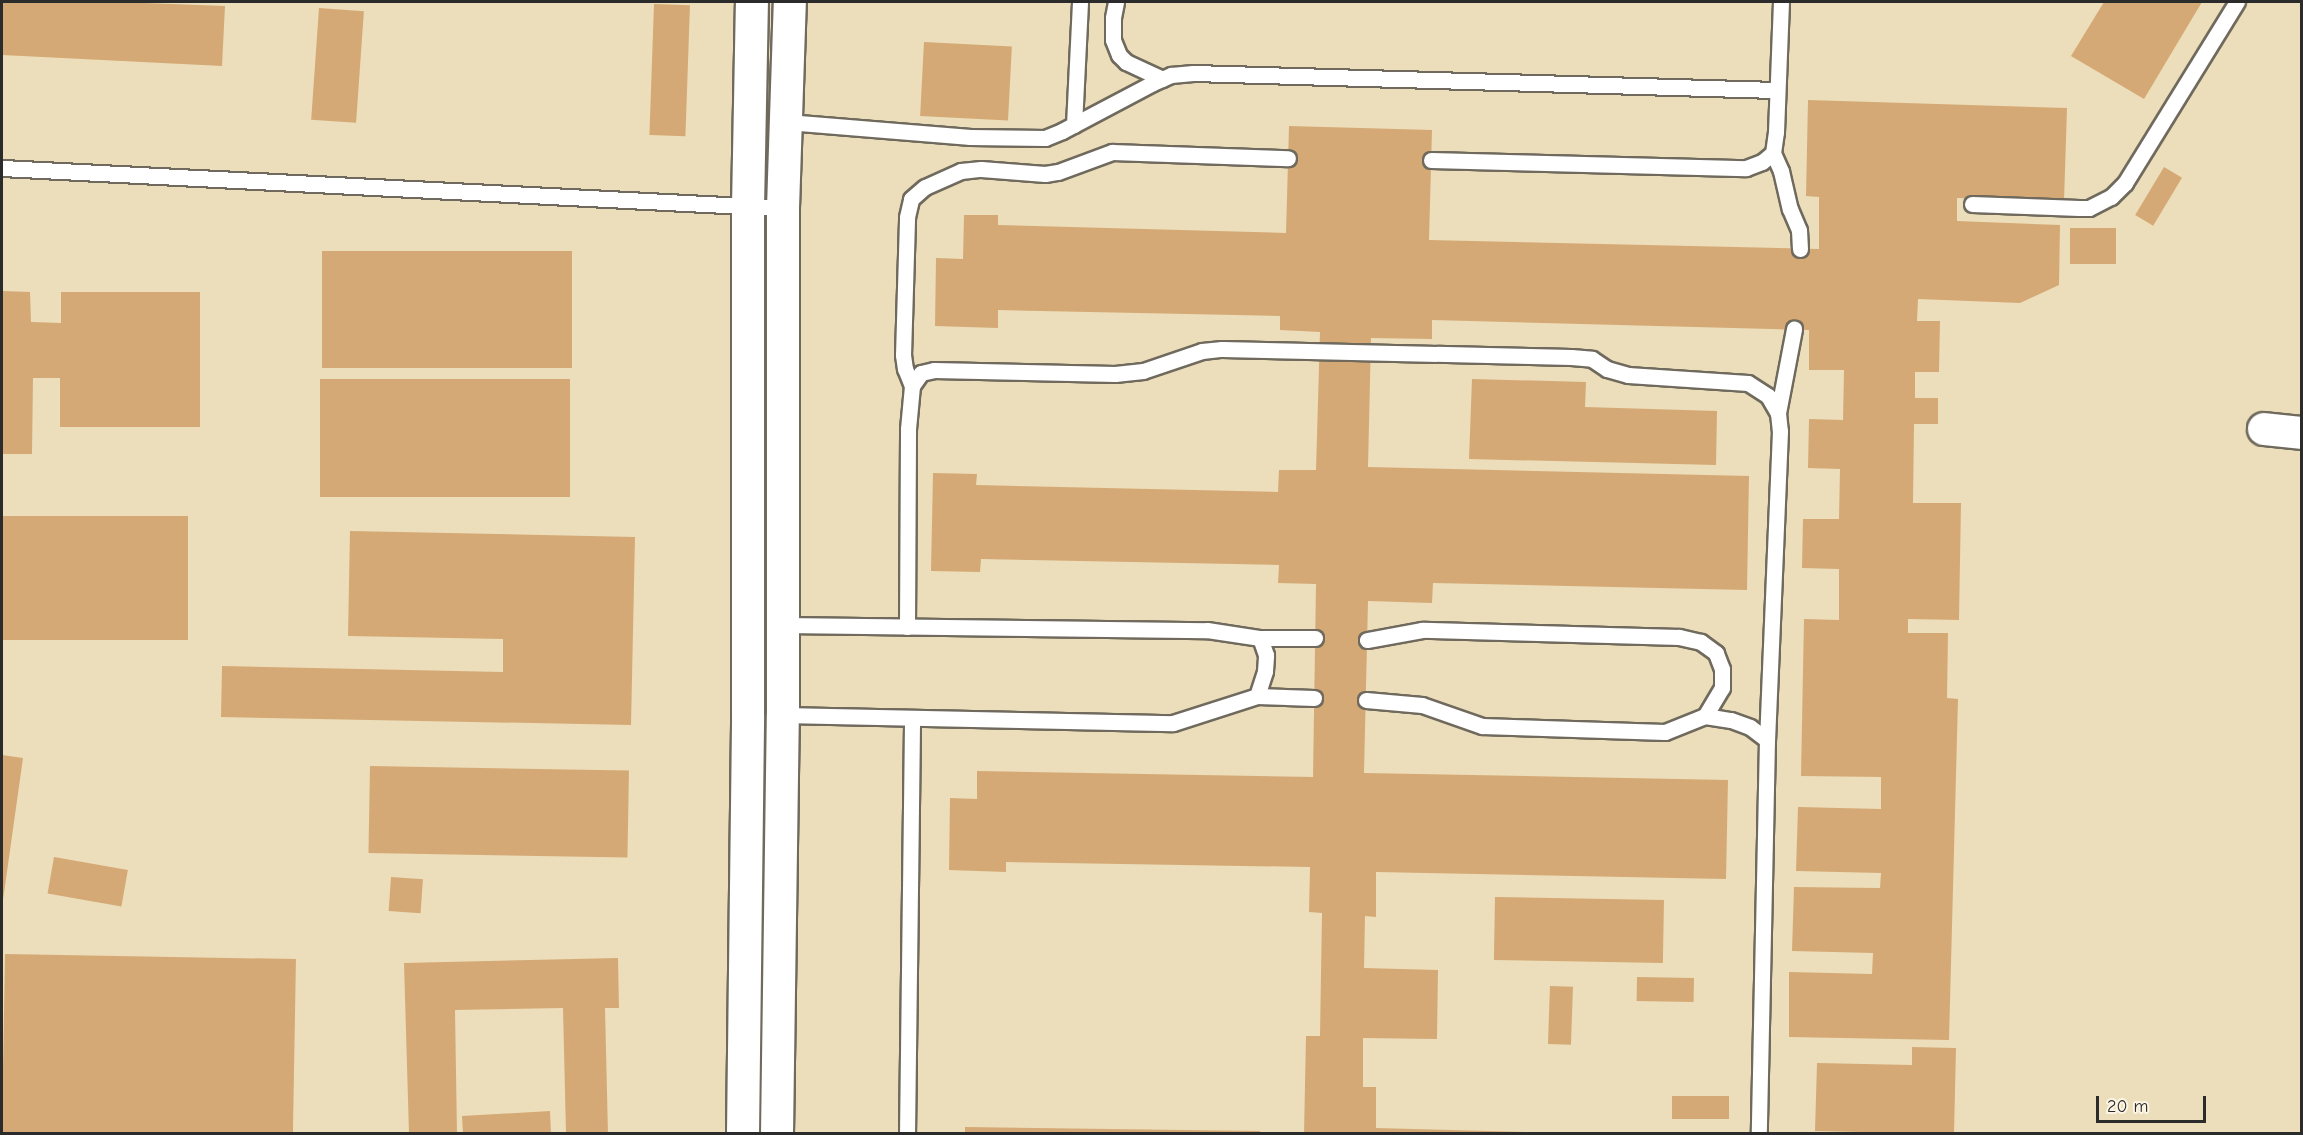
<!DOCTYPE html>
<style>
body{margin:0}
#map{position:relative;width:2303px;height:1135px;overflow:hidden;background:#ecdeba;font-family:"Comic Neue",sans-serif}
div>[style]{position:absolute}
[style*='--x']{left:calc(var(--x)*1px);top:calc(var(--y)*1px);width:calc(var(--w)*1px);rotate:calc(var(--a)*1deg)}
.building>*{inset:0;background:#d5a975;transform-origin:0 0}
.roads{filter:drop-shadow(2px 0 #6f6a5d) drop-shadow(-2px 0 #6f6a5d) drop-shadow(0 2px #6f6a5d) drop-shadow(0 -2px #6f6a5d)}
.lane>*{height:15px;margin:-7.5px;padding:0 7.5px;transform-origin:7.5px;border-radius:7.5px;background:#fff}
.street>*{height:32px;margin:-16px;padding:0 16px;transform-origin:16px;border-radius:16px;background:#fff}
span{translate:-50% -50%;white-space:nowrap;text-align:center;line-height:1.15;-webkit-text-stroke:6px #fcf5e5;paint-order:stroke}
.frame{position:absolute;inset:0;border:3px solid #2b2b2b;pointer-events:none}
.scale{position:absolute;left:2096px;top:1096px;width:110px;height:27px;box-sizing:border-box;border:3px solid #2b2b2b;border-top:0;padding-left:8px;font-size:18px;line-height:21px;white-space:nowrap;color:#2b2b2b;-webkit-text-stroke:4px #fcf5e5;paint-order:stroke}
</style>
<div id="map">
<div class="building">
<div style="clip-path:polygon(2px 2px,118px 2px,225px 6px,222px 66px,2px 55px)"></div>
<div style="clip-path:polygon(2104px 2px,2202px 2px,2144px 99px,2071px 56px)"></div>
<div style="left:654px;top:4px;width:36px;height:131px;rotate:2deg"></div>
<div style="left:319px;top:8px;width:45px;height:112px;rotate:4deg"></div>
<div style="left:924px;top:42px;width:88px;height:74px;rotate:3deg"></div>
<div style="clip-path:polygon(1808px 100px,2067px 108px,2064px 201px,1957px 198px,1957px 221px,2060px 225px,2059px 285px,2020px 303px,1918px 299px,1917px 321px,1940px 321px,1939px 372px,1915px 372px,1915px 398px,1938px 398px,1938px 424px,1914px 424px,1913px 503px,1961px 503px,1959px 620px,1908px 619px,1908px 633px,1948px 633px,1947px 698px,1958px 699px,1949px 1040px,1789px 1037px,1789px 972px,1872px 974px,1873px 953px,1792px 951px,1794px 887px,1880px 888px,1881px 873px,1796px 871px,1798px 807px,1881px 809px,1881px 777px,1801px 776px,1804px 619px,1839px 620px,1839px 569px,1802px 568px,1803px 519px,1839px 519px,1840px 469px,1808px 468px,1809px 419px,1843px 420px,1844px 370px,1809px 370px,1809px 330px,1432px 320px,1432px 339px,1371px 338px,1368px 467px,1749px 476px,1747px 590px,1433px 583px,1432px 603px,1368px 601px,1364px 773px,1728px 780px,1726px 879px,1376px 872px,1376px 917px,1365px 916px,1364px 968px,1438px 970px,1437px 1039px,1363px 1038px,1363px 1087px,1376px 1087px,1376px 1128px,1596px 1134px,1304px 1134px,1306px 1036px,1320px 1036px,1322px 913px,1309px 912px,1310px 867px,1006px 862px,1006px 872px,949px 870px,950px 798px,977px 799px,977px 771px,1313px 777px,1316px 584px,1278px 583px,1279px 565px,981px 559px,980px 572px,931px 571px,933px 473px,977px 474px,976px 485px,1278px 492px,1279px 470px,1316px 470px,1320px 332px,1280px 330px,1280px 316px,998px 310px,998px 328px,935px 326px,936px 258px,963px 259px,964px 215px,998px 215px,998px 225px,1286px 233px,1289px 126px,1432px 130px,1429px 240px,1819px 249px,1819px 197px,1806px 196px)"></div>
<div style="left:2164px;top:167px;width:21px;height:56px;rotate:31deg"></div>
<div style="left:2070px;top:228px;width:46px;height:36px"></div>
<div style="left:322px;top:251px;width:250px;height:117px"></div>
<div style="clip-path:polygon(2px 291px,30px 292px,31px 322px,61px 323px,61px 292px,200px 292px,200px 427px,60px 427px,60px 378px,33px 378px,32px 454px,2px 454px)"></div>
<div style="left:320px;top:379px;width:250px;height:118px"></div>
<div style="clip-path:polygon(1472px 379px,1586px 382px,1585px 407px,1717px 411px,1716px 465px,1469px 459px)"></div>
<div style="left:188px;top:516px;width:124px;height:186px;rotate:90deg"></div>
<div style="clip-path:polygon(350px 531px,635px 537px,631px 725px,221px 717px,222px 666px,503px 672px,503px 639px,348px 636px)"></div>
<div style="clip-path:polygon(2px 755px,23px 758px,3px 900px,2px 900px)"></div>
<div style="left:370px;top:766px;width:259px;height:87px;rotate:1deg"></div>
<div style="left:54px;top:857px;width:75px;height:37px;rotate:10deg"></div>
<div style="left:391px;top:877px;width:32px;height:34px;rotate:4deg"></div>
<div style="left:1495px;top:897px;width:169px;height:63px;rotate:1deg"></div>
<div style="left:5px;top:954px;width:291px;height:180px;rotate:1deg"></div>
<div style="clip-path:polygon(618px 958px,619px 1008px,605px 1008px,608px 1134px,566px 1134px,563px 1008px,455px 1010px,457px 1134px,409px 1134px,404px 963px)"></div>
<div style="left:1637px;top:977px;width:57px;height:24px;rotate:1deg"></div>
<div style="left:1550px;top:986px;width:23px;height:58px;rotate:2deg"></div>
<div style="clip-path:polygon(1912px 1047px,1956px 1048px,1954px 1134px,1815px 1131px,1817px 1063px,1912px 1065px)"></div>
<div style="left:1672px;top:1096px;width:57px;height:23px"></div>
<div style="clip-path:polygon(550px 1111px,551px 1134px,463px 1134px,462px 1116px)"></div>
<div style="clip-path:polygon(965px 1127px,1260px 1131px,1260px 1134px,965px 1134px)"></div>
</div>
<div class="roads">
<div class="lane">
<div style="--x:1116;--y:2;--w:16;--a:101"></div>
<div style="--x:1113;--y:18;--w:22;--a:90"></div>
<div style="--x:1113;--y:40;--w:16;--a:68"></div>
<div style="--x:1119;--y:55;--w:10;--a:45"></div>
<div style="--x:1126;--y:62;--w:40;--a:25"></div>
<div style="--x:787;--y:122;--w:184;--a:4.7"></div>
<div style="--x:970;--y:137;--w:75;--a:0.8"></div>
<div style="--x:1045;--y:138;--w:18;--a:-22"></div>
<div style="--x:1062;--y:131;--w:103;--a:-27.8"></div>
<div style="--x:1153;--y:83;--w:20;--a:-24"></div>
<div style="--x:1171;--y:75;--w:22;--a:-5"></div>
<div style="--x:1193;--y:73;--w:584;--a:1.67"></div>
<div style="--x:1074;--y:125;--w:123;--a:-87.2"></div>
<div style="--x:1773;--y:153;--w:20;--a:66"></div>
<div style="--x:1781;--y:171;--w:39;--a:77"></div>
<div style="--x:1790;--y:209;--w:23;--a:67"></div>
<div style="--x:1799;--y:230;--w:19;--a:87"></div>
<div style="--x:1431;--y:160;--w:315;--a:1.5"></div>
<div style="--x:1746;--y:168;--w:17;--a:-21"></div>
<div style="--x:1762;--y:162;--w:14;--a:-39"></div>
<div style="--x:1773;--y:153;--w:21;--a:-82"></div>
<div style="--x:1776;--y:132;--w:130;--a:-87.8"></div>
<div style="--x:2;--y:168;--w:782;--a:2.93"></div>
<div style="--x:1972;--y:204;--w:107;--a:2.1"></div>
<div style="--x:2079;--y:208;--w:10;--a:0"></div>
<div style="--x:2089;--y:208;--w:25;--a:-27"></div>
<div style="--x:2111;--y:197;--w:20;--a:-45"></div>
<div style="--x:2125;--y:183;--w:213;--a:-58.3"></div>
<div style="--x:912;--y:386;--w:18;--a:-112"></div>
<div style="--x:905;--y:369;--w:14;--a:-98"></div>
<div style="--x:903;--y:355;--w:138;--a:-88.3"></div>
<div style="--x:907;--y:217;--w:18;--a:-77"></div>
<div style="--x:911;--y:199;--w:18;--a:-41"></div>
<div style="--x:925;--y:187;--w:39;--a:-24"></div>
<div style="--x:961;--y:171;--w:20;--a:-6"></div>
<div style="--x:981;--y:169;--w:64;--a:4.5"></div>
<div style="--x:1045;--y:174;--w:13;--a:-9"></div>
<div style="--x:1058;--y:172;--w:58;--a:-20.3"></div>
<div style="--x:1112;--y:152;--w:176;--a:2"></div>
<div style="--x:1778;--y:413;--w:86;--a:-79.2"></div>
<div style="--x:783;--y:625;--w:424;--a:0.7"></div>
<div style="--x:1207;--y:630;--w:54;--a:8.6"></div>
<div style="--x:1260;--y:638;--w:55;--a:0"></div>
<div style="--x:907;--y:627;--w:198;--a:-89.7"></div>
<div style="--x:908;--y:429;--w:43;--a:-84.7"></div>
<div style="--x:912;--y:386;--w:16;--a:-55"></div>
<div style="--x:921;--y:373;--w:13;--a:-13"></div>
<div style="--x:934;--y:370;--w:181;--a:1.3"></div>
<div style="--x:1115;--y:374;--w:28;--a:-6"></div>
<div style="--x:1143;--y:371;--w:62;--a:-18.7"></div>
<div style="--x:1202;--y:351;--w:20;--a:-6"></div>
<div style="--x:1222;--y:349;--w:349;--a:1.3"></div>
<div style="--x:1571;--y:357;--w:21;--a:5"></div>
<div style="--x:1592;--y:359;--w:18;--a:34"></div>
<div style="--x:1607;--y:369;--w:22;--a:16"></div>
<div style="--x:1628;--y:375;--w:120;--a:3.8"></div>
<div style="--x:1748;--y:383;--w:24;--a:33"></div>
<div style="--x:1768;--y:396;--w:20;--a:60"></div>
<div style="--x:1778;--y:413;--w:18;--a:84"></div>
<div style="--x:1780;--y:431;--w:309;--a:92.4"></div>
<div style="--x:1767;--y:740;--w:394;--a:91.2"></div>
<div style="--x:1257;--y:696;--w:26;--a:-72"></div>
<div style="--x:1265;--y:671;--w:16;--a:-86"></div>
<div style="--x:1266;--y:655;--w:18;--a:-109"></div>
<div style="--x:1366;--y:700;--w:56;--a:5.1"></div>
<div style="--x:1422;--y:705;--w:64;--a:19.3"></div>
<div style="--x:1482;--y:726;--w:183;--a:1.9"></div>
<div style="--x:1665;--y:732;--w:43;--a:-21.8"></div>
<div style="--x:1705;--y:716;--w:33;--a:-59"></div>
<div style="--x:1722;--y:688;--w:19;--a:-90"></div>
<div style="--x:1722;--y:669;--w:17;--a:-111"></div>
<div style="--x:1716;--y:653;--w:19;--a:-144"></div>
<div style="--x:1701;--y:642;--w:23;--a:-167"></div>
<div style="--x:1679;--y:637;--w:257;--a:-178.4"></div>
<div style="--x:1422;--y:630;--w:56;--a:169.7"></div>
<div style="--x:783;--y:715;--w:390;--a:1.2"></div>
<div style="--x:1173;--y:723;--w:88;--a:-17.8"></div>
<div style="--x:1257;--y:696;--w:57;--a:2"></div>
<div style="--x:1705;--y:716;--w:26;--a:9"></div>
<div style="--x:1731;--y:720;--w:20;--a:20"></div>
<div style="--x:1750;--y:727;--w:21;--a:37"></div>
<div style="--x:907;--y:1134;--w:416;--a:-89.3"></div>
</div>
<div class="street">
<div style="--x:2264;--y:429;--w:38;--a:6"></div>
<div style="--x:743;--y:1134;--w:417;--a:-89.3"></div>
<div style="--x:748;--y:717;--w:510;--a:-90"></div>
<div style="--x:748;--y:207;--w:205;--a:-88.9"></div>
<div style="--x:777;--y:1134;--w:419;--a:-89.2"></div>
<div style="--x:783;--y:715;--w:507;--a:-90"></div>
<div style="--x:783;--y:208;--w:206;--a:-88.1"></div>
</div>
</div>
<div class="frame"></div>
<div class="scale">20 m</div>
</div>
